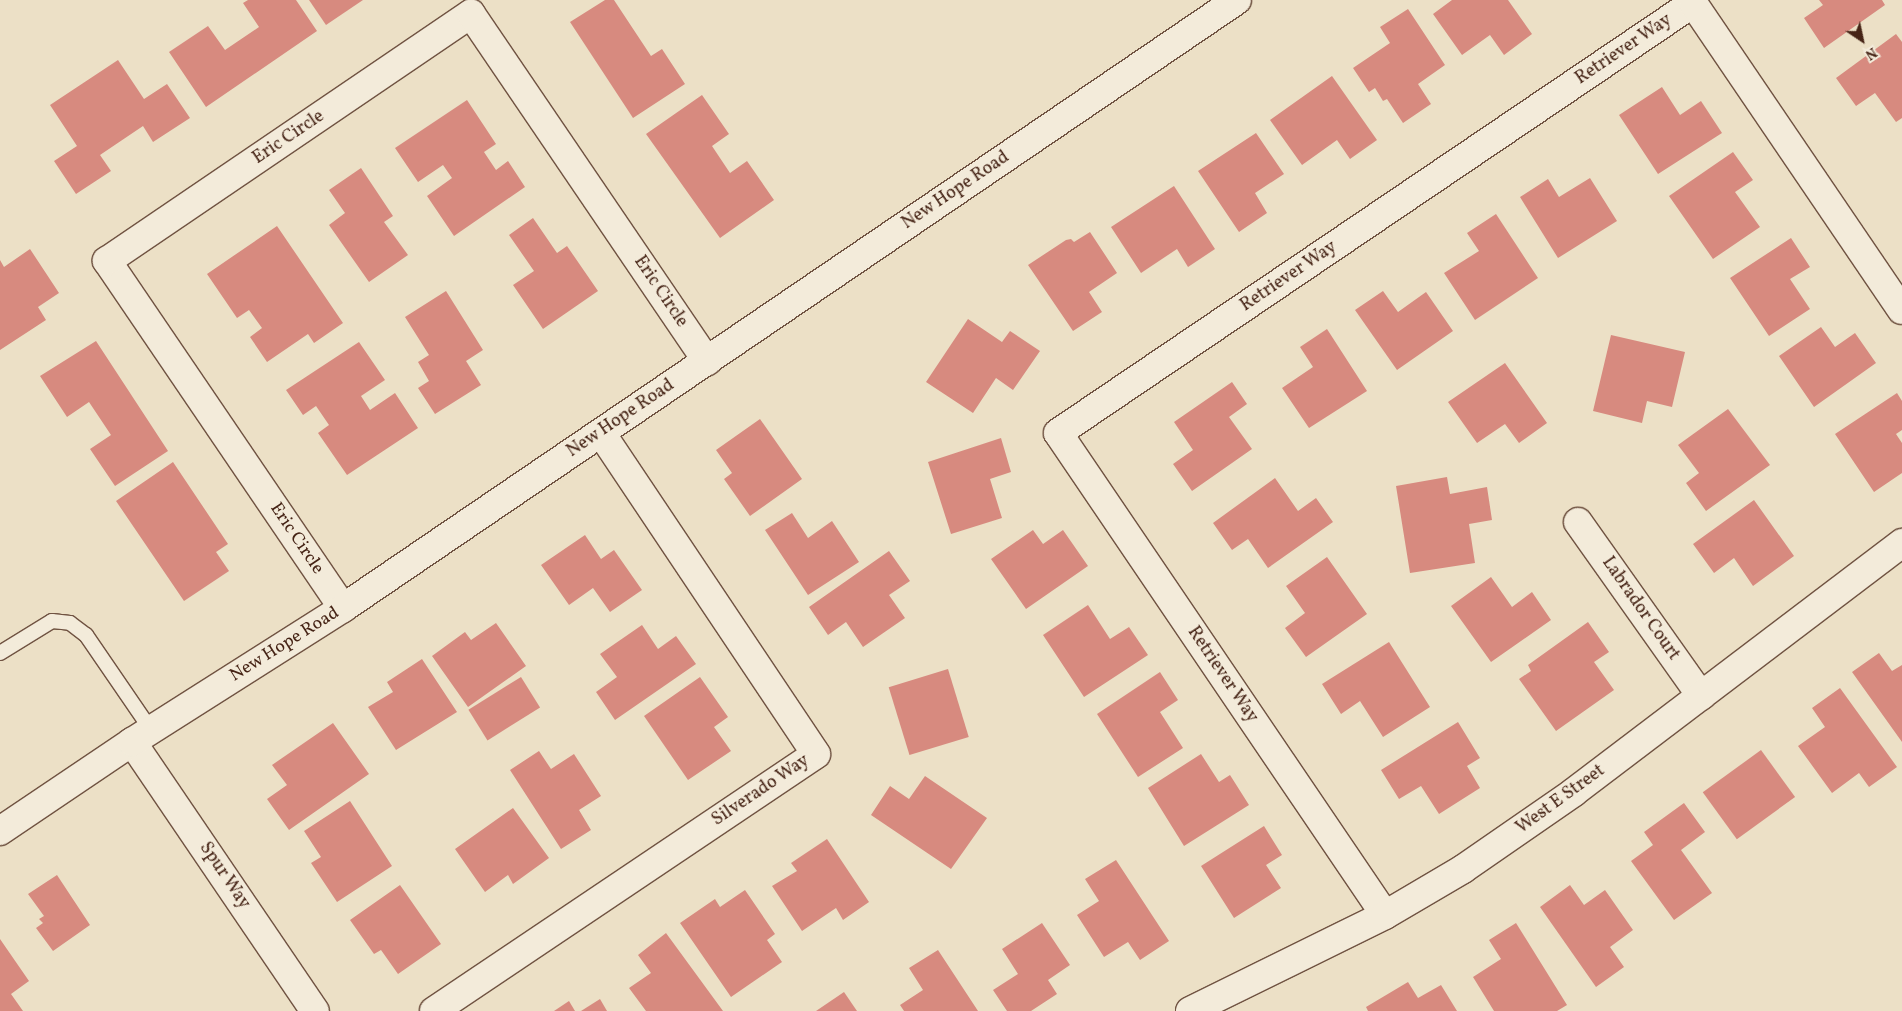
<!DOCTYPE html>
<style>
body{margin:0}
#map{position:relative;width:1902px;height:1011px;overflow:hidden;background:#ece0c6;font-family:Vollkorn,serif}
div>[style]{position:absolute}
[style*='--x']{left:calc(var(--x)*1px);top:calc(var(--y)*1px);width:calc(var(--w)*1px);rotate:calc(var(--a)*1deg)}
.building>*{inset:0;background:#d78a7f;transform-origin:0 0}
.roads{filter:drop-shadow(1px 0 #705342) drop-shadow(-1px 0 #705342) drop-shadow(0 1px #705342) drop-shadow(0 -1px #705342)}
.lane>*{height:14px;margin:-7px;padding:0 7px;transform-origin:7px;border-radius:7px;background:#f3ebda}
.street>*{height:28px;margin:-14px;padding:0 14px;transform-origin:14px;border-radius:14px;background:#f3ebda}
.secondary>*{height:28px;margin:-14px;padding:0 14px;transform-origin:14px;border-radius:14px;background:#f3ebda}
span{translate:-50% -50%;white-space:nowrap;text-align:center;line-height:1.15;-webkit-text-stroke:5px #f3ebda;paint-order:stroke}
.street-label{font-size:18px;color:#462416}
.north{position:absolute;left:1837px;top:15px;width:50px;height:50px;-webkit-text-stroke:4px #f3ebda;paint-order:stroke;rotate:146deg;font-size:14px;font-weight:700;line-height:20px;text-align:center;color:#462416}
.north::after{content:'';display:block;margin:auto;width:18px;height:22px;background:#462416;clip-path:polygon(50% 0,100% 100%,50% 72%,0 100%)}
</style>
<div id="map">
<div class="building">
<div style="clip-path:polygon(248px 0,296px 0,317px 31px,206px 107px,169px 52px,208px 26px,225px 50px,259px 27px,243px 3px)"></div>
<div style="clip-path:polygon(309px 0,363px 0,326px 25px)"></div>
<div style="clip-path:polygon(605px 0,614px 0,651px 56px,662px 49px,685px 84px,633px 118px,570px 22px)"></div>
<div style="clip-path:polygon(1452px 0,1508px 0,1532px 34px,1504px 55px,1490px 35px,1462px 55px,1433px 14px)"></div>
<div style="clip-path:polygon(1819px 0,1882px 0,1885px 5px,1824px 48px,1804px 18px,1823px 5px)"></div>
<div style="clip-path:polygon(1408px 9px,1445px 65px,1418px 84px,1431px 104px,1403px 123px,1387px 99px,1383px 101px,1375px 88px,1369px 92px,1353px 68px,1390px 43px,1380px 27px)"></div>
<div style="clip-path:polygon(1896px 34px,1902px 42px,1902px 118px,1896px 122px,1875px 93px,1856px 106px,1836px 78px)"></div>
<div style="clip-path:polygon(118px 60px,144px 99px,167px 84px,190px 118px,153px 142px,143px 126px,100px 155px,111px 171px,76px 194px,54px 161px,77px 146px,50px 105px)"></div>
<div style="clip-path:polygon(1332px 76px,1377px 140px,1350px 159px,1337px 140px,1302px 165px,1270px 120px)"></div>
<div style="clip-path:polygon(1662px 87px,1680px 115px,1701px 101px,1722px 133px,1658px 174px,1619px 115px)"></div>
<div style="clip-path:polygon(702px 95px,729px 134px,712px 146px,730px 173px,747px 161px,774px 200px,720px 238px,646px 134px)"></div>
<div style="clip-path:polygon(467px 100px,496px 144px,484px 152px,496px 170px,508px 161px,525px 187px,454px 236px,427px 196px,452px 178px,443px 165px,418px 182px,395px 148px)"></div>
<div style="clip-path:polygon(1256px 133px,1284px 174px,1255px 193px,1267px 213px,1239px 232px,1198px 171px)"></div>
<div style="clip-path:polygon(1733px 152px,1753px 180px,1735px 192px,1760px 227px,1713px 259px,1669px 196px)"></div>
<div style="clip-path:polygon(361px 168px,393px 216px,384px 222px,408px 255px,369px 282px,329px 225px,345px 213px,329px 190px)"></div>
<div style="clip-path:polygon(1590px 178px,1617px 221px,1558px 258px,1520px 197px,1548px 179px,1559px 197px)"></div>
<div style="clip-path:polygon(1174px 186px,1215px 249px,1188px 267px,1177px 249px,1141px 273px,1111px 227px)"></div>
<div style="clip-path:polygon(1496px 214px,1538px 278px,1475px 320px,1444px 273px,1479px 251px,1467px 233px)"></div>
<div style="clip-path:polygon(533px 218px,557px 253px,567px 246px,598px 291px,543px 329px,513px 285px,534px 271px,509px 235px)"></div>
<div style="clip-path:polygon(277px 226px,343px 323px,314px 343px,308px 334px,267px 362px,250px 337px,262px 328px,249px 310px,237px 318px,207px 274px)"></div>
<div style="clip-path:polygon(1090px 232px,1117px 273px,1089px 292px,1102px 312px,1073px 331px,1028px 265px,1066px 240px,1071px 239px,1074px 242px)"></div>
<div style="clip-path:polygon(1791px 238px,1810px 267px,1790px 279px,1810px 309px,1769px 336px,1730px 278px)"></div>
<div style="clip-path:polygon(30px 249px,59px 293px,38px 307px,46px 320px,0 350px,0 260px,4px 267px)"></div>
<div style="clip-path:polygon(446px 291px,483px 350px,466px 361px,481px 385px,435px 414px,418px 388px,429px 381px,418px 362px,429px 355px,405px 317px)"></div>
<div style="clip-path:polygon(1383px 291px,1398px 312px,1426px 292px,1453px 331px,1397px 370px,1355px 310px)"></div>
<div style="clip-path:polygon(968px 319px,1002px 342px,1010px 331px,1040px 351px,1013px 390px,996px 378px,973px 413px,926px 382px)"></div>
<div style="clip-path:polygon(1821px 327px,1835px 347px,1855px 333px,1876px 363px,1814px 407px,1779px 356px)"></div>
<div style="clip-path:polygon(1327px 329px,1367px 391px,1309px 428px,1282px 388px,1313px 367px,1300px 347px)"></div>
<div style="clip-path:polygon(1611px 335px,1685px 352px,1672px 407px,1647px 401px,1642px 423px,1593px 411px)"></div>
<div style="clip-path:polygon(96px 341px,168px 451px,115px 486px,90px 449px,111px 435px,89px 402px,67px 417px,40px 376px)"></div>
<div style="clip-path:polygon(359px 342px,385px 380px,361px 396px,370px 410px,395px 393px,418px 428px,347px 475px,318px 433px,329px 425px,316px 406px,303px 415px,286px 390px)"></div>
<div style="clip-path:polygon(1505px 363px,1547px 423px,1519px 443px,1505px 424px,1477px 443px,1448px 402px)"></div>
<div style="clip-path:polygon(1232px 382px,1247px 404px,1229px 417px,1252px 449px,1192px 491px,1173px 464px,1193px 450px,1174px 422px)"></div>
<div style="clip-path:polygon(1897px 393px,1902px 401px,1902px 430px,1896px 434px,1902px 443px,1902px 473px,1874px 492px,1835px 434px)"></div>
<div style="clip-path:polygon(1728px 409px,1770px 465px,1706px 511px,1686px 483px,1699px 473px,1678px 445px)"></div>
<div style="clip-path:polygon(760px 419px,802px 479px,750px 516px,724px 479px,732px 473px,716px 450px)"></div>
<div style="clip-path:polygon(1001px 438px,1011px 472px,990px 479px,1002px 518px,951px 534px,928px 462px)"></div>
<div style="clip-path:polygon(173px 462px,228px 544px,216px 552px,229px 571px,184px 601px,116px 501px)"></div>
<div style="clip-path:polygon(1447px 477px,1450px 494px,1487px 487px,1492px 520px,1469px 524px,1475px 563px,1410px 573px,1396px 486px)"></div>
<div style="clip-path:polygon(1275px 478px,1298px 511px,1316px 498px,1333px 522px,1268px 568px,1248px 539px,1232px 550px,1213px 523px)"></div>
<div style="clip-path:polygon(1754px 500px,1794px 556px,1753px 586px,1734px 558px,1714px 573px,1693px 544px)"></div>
<div style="clip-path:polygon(792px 513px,808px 538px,832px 521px,859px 562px,808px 595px,765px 530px)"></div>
<div style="clip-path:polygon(1033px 530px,1043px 544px,1063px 530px,1088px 566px,1026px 609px,991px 559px)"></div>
<div style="clip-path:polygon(585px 535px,601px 559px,614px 550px,642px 590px,610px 612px,593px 588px,569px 605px,541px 565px)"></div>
<div style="clip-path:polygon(889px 551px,910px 581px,889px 595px,905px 618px,863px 647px,846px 622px,828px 635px,809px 607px)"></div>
<div style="clip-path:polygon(1327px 557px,1367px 614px,1306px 657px,1285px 628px,1305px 613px,1286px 586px)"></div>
<div style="clip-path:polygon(1491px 577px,1512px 607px,1532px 592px,1551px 620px,1491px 662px,1451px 606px)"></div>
<div style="clip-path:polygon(1088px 605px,1110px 639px,1129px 627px,1148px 655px,1084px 697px,1043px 635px)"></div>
<div style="clip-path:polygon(1588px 622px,1609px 652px,1594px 662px,1614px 690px,1556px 731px,1519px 679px,1531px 671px,1528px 665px)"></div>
<div style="clip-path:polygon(496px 623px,526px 666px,468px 707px,432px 656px,465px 632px,471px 640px)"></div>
<div style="clip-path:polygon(642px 625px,658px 649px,676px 636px,696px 664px,615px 720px,596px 692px,617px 677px,600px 654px)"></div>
<div style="clip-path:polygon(1389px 642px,1430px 707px,1383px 737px,1360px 701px,1341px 714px,1322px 684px)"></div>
<div style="clip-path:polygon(1879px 653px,1892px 671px,1902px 665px,1902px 742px,1852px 672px)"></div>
<div style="clip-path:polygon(422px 659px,457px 712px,396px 750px,368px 707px,393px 692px,387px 682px)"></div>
<div style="left:948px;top:669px;width:71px;height:62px;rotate:73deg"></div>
<div style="clip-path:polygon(1160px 672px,1178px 700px,1160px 712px,1183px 748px,1138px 777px,1097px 714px)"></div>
<div style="left:521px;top:677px;width:36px;height:62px;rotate:58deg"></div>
<div style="clip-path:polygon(700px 677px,728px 717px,714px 727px,731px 751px,688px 780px,644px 716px)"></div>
<div style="clip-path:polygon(1840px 688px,1897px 767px,1869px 787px,1859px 773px,1832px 793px,1798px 746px,1825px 727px,1812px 708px)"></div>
<div style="clip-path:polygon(1458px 722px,1480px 758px,1467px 766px,1480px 788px,1439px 814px,1421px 786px,1399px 799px,1381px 770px)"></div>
<div style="clip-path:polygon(333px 723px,369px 774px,289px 830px,267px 799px,287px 785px,272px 765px)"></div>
<div style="left:1761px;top:750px;width:58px;height:72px;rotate:54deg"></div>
<div style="clip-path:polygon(539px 751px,551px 769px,574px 754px,601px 796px,579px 810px,591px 830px,561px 849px,510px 770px)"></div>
<div style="clip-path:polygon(1201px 754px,1219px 782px,1230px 775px,1249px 805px,1184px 846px,1148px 788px)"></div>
<div style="clip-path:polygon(925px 776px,987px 818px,951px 869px,871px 815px,890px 786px,909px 799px)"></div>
<div style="clip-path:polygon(350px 801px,392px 866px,337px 902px,311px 863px,321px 857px,304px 831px)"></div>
<div style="clip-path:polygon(1684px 803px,1705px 832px,1681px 850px,1712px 893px,1674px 920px,1631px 861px,1653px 845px,1644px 832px)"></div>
<div style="clip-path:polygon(513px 808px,549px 858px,513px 884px,508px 875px,485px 892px,455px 849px)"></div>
<div style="clip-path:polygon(1264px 826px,1282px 855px,1266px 865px,1281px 888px,1234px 918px,1201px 866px)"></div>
<div style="clip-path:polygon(827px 839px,869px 902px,843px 920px,836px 908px,802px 931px,772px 886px,797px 871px,791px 863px)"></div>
<div style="clip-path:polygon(1116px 860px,1169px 941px,1140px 960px,1128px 942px,1104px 957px,1077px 915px,1099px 901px,1085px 879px)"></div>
<div style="clip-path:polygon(57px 875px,90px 925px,53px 951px,36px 928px,43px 923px,39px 919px,44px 916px,28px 894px)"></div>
<div style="clip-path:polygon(400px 885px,441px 944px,398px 974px,381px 950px,374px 954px,350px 920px)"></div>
<div style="clip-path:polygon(1570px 885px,1584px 905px,1605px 890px,1633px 930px,1610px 947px,1624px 967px,1596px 987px,1540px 907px)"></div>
<div style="clip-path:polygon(745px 890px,775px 934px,767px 940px,782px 962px,731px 997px,680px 923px,715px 899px,720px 907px)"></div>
<div style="clip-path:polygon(1042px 923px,1070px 965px,1048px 980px,1057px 994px,1031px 1011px,1007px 1011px,993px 990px,1018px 974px,1002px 949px)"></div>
<div style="clip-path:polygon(1516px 923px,1567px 1005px,1557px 1011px,1494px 1011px,1473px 977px,1501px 959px,1489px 940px)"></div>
<div style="clip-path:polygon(666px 933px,723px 1011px,646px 1011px,629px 988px,651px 973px,638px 955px)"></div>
<div style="clip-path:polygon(0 939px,29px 981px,11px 994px,23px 1011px,0 1011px)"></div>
<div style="clip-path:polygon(938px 950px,978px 1011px,904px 1011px,900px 1005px,923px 990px,909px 968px)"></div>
<div style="clip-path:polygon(1408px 982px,1418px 998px,1441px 985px,1457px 1011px,1368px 1011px,1366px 1007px)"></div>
<div style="clip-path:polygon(844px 992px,857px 1011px,816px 1011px)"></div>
<div style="clip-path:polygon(600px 999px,607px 1011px,581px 1011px)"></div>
<div style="clip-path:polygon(569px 1001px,575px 1011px,554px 1011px)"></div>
</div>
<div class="roads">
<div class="lane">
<div style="--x:0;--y:653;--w:61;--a:-31.6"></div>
<div style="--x:52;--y:621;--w:18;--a:6"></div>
<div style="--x:70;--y:623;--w:20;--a:37"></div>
<div style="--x:86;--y:635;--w:115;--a:55.6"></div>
</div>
<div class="street">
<div style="--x:1578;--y:522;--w:213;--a:54.7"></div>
<div style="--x:343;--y:608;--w:420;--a:-124.2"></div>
<div style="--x:107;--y:261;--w:440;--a:-34.2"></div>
<div style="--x:471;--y:14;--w:420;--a:55.8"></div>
<div style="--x:132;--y:742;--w:325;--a:55.8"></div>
<div style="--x:1385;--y:915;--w:582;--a:-124.15"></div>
<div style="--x:1058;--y:433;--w:767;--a:-34.1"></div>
<div style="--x:1693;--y:3;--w:371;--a:55.8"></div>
<div style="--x:434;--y:1011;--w:460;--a:-33.9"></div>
<div style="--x:816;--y:754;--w:386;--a:-123.8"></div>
<div style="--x:1190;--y:1011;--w:217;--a:-26.2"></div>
<div style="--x:1385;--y:915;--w:91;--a:-30.5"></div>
<div style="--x:1463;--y:869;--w:135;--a:-34.7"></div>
<div style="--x:1574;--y:792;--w:412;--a:-37.2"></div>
</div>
<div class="secondary">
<div style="--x:0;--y:831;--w:159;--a:-34"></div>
<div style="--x:132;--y:742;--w:250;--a:-32.4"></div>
<div style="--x:343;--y:608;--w:1081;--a:-34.22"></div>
</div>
</div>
<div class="street-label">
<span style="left:1624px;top:50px;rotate:-34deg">Retriever Way</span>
<span style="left:289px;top:138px;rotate:-34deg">Eric Circle</span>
<span style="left:956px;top:191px;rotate:-34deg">New Hope Road</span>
<span style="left:1289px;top:277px;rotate:-34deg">Retriever Way</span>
<span style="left:660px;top:292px;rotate:56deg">Eric Circle</span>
<span style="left:621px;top:419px;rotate:-34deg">New Hope Road</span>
<span style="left:296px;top:539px;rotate:56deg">Eric Circle</span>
<span style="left:1640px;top:609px;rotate:55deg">Labrador Court</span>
<span style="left:285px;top:645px;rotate:-32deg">New Hope Road</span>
<span style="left:1222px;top:675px;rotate:56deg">Retriever Way</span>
<span style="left:761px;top:791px;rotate:-34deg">Silverado Way</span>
<span style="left:1561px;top:800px;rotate:-36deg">West E Street</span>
<span style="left:224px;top:876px;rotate:56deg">Spur Way</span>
</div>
<div class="north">N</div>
</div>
